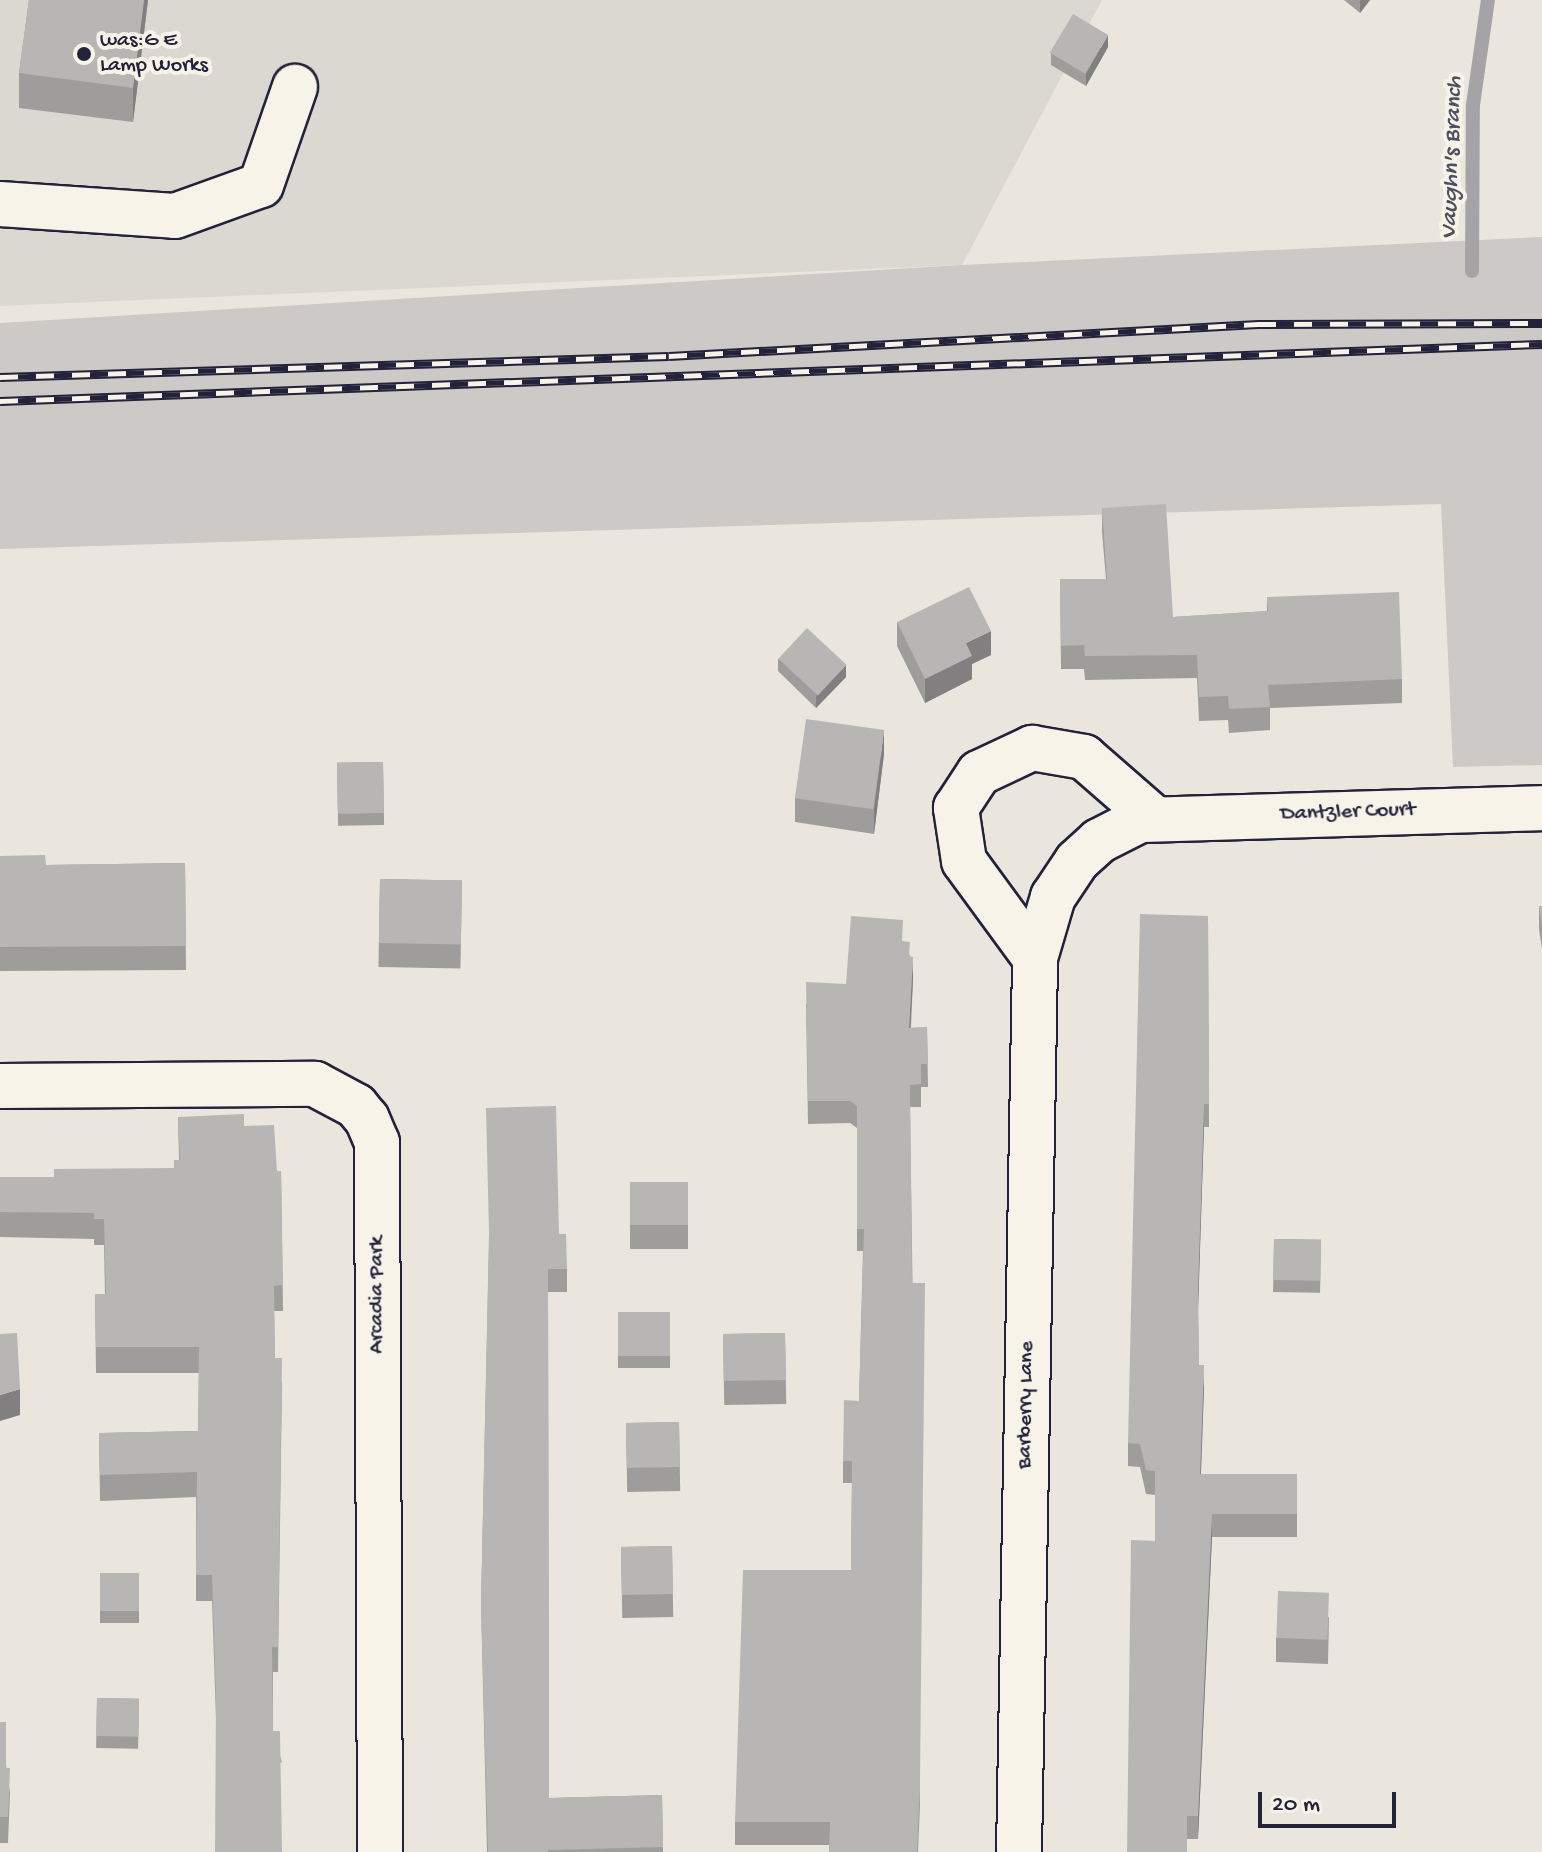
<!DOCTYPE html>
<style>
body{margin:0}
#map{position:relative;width:1542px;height:1852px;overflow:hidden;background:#eae6de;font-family:"Gochi Hand",sans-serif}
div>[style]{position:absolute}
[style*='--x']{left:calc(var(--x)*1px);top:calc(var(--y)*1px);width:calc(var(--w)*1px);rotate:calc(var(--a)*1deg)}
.built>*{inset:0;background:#dbd8d2}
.green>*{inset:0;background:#cdc9c6}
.stream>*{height:14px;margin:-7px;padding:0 7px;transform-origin:7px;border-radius:7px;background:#a6a3a6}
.roads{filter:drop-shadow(2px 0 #22223b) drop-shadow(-2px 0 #22223b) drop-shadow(0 2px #22223b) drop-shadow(0 -2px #22223b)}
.minor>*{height:44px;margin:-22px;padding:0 22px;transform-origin:22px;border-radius:22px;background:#f7f3e8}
.rail>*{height:9px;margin-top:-4.5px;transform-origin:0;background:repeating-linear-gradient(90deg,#f7f3e8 0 18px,#22223b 0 36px);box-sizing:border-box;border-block:2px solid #22223b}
.wall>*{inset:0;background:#9e9d9c;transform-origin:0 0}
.shaded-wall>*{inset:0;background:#817f7f}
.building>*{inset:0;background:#b8b6b5;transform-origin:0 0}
.dots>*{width:22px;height:22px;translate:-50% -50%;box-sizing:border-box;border:4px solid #f7f3e8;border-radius:50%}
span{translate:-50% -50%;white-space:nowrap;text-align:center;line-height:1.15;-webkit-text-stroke:8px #f7f3e8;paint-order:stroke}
.poi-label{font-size:22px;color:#22223b}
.left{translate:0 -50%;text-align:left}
.street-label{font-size:22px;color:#22223b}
.water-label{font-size:24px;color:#504f60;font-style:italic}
.scale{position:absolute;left:1258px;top:1792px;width:138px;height:36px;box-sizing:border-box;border:4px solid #22223b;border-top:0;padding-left:10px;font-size:24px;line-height:28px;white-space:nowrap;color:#22223b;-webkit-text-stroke:6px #f7f3e8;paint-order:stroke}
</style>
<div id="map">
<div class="built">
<div style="clip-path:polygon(0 0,1102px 0,962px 265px,0 306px)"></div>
</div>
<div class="green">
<div style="clip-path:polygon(1542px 237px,1542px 765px,1453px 767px,1441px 504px,0 549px,0 323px,962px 265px)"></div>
</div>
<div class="stream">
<div style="--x:1472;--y:271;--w:166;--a:-89.7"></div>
<div style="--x:1473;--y:105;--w:106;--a:-81.9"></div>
</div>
<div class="roads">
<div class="minor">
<div style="--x:0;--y:204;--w:175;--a:3.9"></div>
<div style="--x:175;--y:216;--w:91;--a:-19.8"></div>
<div style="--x:261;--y:185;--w:104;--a:-70.9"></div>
<div style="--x:1035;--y:958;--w:120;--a:-126.2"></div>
<div style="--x:964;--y:861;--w:54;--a:-98.6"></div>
<div style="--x:956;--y:808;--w:42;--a:-56.7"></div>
<div style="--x:979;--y:773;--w:59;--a:-25.3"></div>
<div style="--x:1032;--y:748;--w:53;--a:9.8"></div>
<div style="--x:1084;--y:757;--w:94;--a:41.1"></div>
<div style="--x:0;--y:1086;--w:315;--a:-0.4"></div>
<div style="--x:315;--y:1084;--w:47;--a:28.2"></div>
<div style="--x:356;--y:1106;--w:17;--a:50"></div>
<div style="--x:367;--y:1119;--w:25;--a:67"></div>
<div style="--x:377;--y:1142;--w:710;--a:89.76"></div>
<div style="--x:1019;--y:1852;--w:894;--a:-88.97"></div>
<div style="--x:1035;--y:958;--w:64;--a:-73.6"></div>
<div style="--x:1053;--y:897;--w:43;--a:-56.3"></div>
<div style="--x:1077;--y:861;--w:30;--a:-42"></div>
<div style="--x:1099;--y:841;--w:46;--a:-27.1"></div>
<div style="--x:1140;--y:820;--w:402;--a:-1.7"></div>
</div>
</div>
<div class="rail">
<div style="--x:0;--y:377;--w:669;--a:-1.8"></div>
<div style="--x:669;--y:356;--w:590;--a:-3.11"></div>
<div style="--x:1258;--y:324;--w:284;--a:-0.2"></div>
<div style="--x:0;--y:401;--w:1543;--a:-2.12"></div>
</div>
<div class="wall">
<div style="clip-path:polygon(29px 0,148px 0,133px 122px,19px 108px,19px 73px)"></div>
<div style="clip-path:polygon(1344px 0,1370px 0,1360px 13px)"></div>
<div style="clip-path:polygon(1108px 47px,1086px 86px,1051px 65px,1051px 53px)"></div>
<div style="clip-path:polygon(1102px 508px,1173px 617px,1267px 611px,1267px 597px,1402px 679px,1402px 703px,1270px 708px,1270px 730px,1229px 733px,1228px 720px,1199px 721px,1197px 678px,1085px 680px,1084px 669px,1061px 669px,1060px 579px,1106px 579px,1102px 532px)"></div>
<div style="clip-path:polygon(897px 622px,991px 655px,972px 664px,972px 679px,925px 703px,897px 646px)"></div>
<div style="clip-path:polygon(778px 659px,846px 677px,816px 708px,778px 671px)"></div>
<div style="clip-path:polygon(884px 754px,874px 834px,795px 822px,795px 798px)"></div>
<div style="left:383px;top:762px;width:63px;height:46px;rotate:89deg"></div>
<div style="clip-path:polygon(0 856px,46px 865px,185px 863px,186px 970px,0 971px)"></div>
<div style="left:380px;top:879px;width:82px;height:88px;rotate:1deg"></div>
<div style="clip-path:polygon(1539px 906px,1542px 906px,1542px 949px,1539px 929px)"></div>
<div style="clip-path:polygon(1208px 916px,1209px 1127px,1204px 1127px,1198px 1307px,1199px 1365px,1204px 1388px,1201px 1474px,1297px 1474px,1297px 1537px,1212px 1537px,1198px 1839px,1187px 1839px,1155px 1541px,1155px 1495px,1146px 1494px,1140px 1467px,1128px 1466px,1128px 1443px)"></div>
<div style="clip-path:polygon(903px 941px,910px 956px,913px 979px,911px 1028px,927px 1027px,928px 1087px,921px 1087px,921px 1107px,910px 1107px,920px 1805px,918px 1852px,829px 1852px,829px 1845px,735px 1845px,735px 1822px,851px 1570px,852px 1483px,843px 1483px,843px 1461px,859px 1401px,863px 1251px,857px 1251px,857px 1128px,850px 1123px,808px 1124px,806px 1004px,846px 984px)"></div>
<div style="clip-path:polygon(178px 1117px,244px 1126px,277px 1171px,281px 1171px,283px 1311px,274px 1311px,275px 1358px,282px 1383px,278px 1672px,273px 1672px,273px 1731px,282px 1763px,216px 1718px,212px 1601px,196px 1601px,196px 1497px,100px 1501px,99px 1433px,198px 1431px,199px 1373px,96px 1373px,95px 1294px,105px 1294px,104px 1245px,94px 1245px,94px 1239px,0 1237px,0 1177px,54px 1177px,174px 1168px,179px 1160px)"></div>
<div style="left:630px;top:1182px;width:58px;height:67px"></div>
<div style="clip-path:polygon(559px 1234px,567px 1269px,567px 1292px,548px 1292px,549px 1798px,662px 1795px,663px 1852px,487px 1852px,481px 1604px,489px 1246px)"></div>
<div style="left:1274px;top:1239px;width:47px;height:53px;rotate:1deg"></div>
<div style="left:618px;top:1312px;width:52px;height:56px"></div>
<div style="left:785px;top:1333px;width:71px;height:62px;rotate:89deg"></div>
<div style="left:679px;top:1422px;width:69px;height:53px;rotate:89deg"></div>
<div style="left:672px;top:1546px;width:71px;height:51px;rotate:89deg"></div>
<div style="left:100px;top:1573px;width:39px;height:50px"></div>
<div style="clip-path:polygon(1329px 1617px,1328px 1664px,1276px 1662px,1276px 1638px)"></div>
<div style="left:97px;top:1698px;width:42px;height:50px;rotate:1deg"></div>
<div style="clip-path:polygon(0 1722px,10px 1793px,8px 1843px,0 1843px)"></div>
</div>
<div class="shaded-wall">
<div style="clip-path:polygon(144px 0,148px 0,133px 122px,133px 88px)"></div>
<div style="clip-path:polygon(1360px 0,1370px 0,1360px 13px)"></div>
<div style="clip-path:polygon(1108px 35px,1108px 47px,1086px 86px,1086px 74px)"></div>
<div style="clip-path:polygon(991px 631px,991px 655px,972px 664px,972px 679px,925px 703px,925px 679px,966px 643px)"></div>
<div style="clip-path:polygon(846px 665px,846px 677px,816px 708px,816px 696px)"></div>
<div style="clip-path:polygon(884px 730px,884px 754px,874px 834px,874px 810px)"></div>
<div style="clip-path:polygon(913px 957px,913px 979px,909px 1050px,909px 1028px)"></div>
<div style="clip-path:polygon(1204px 1104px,1204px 1127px,1198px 1312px,1198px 1289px)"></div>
<div style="clip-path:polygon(1204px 1365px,1204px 1388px,1200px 1498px,1200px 1474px)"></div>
<div style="clip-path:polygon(20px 1389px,20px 1415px,0 1421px,0 1395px)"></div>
<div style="clip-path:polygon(1212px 1514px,1212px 1537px,1198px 1839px,1198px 1816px)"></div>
</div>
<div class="building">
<div style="clip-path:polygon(29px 0,144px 0,133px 88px,19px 73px)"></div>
<div style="left:1073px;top:14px;width:41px;height:45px;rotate:31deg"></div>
<div style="clip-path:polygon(1166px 504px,1173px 617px,1268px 611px,1267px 597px,1399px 592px,1402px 679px,1268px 685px,1270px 707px,1229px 709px,1228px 696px,1199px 697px,1197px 655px,1085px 656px,1084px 645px,1061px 646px,1060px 579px,1107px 579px,1102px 508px)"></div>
<div style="clip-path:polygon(969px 587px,991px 631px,966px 643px,972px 656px,925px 679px,897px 622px)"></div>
<div style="left:807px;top:628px;width:54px;height:42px;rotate:43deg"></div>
<div style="left:806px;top:719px;width:79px;height:80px;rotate:8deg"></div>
<div style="left:383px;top:762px;width:51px;height:46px;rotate:89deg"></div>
<div style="clip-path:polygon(45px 855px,46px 865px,185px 863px,186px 946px,0 947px,0 856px)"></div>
<div style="left:380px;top:879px;width:82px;height:64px;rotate:1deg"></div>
<div style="clip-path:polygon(1539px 906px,1542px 906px,1542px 926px)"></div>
<div style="clip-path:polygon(1140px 914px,1208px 916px,1209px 1104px,1204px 1104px,1198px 1289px,1199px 1365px,1204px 1365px,1200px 1474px,1297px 1474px,1297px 1514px,1212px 1514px,1198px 1816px,1187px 1816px,1187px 1852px,1127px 1852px,1131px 1540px,1155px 1541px,1155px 1471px,1146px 1470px,1140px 1444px,1128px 1443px)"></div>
<div style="clip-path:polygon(851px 916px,903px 920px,902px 941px,910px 942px,909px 956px,913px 957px,909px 1028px,927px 1027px,928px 1064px,921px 1064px,921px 1084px,910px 1085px,912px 1283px,925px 1283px,920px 1782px,917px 1852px,829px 1852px,830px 1822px,735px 1822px,743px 1570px,851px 1570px,852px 1461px,843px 1461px,844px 1400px,859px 1401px,864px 1229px,857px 1229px,857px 1106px,850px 1101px,808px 1101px,806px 982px,846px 984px)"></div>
<div style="clip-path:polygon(556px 1106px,559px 1234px,566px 1234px,567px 1269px,548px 1269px,549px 1798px,662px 1795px,663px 1847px,548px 1850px,548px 1852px,488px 1852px,481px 1604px,489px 1233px,486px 1108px)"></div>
<div style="clip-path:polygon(244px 1114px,244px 1126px,274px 1125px,277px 1171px,281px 1171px,283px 1285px,274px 1286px,275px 1358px,282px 1358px,278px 1647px,272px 1647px,273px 1731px,280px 1731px,282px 1852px,215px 1852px,216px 1697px,212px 1575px,196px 1575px,197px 1472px,100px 1475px,99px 1433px,198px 1431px,199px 1347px,96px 1347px,95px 1294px,106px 1294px,104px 1219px,94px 1219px,94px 1213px,0 1212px,0 1177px,54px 1177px,54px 1169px,174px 1168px,174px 1160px,180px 1160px,178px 1117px)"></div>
<div style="left:630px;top:1182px;width:58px;height:43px"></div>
<div style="left:1274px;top:1239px;width:47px;height:41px;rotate:1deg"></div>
<div style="left:618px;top:1312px;width:52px;height:44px"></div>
<div style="clip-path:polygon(17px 1333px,20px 1389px,0 1395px,0 1334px)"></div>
<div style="left:785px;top:1333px;width:47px;height:62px;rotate:89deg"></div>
<div style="left:679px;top:1422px;width:45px;height:53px;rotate:89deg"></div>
<div style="left:672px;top:1546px;width:48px;height:51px;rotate:89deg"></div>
<div style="left:100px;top:1573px;width:39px;height:38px"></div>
<div style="left:1278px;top:1591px;width:51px;height:47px;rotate:2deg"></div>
<div style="left:97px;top:1698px;width:42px;height:38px;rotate:1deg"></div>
<div style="clip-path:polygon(0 1722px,6px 1722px,6px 1768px,10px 1768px,8px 1817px,0 1817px)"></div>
</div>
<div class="dots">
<div style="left:84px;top:54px;background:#22223b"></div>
</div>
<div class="poi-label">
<span class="left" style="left:100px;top:54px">was:G E<br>Lamp Works</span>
</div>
<div class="street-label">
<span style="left:1348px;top:813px;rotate:-2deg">Dantzler Court</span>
<span style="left:378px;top:1295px;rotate:-90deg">Arcadia Park</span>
<span style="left:1027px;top:1405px;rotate:-89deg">Barberry Lane</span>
</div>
<div class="water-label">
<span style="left:1453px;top:158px;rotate:-88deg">Vaughn's Branch</span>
</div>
<div class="scale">20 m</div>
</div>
